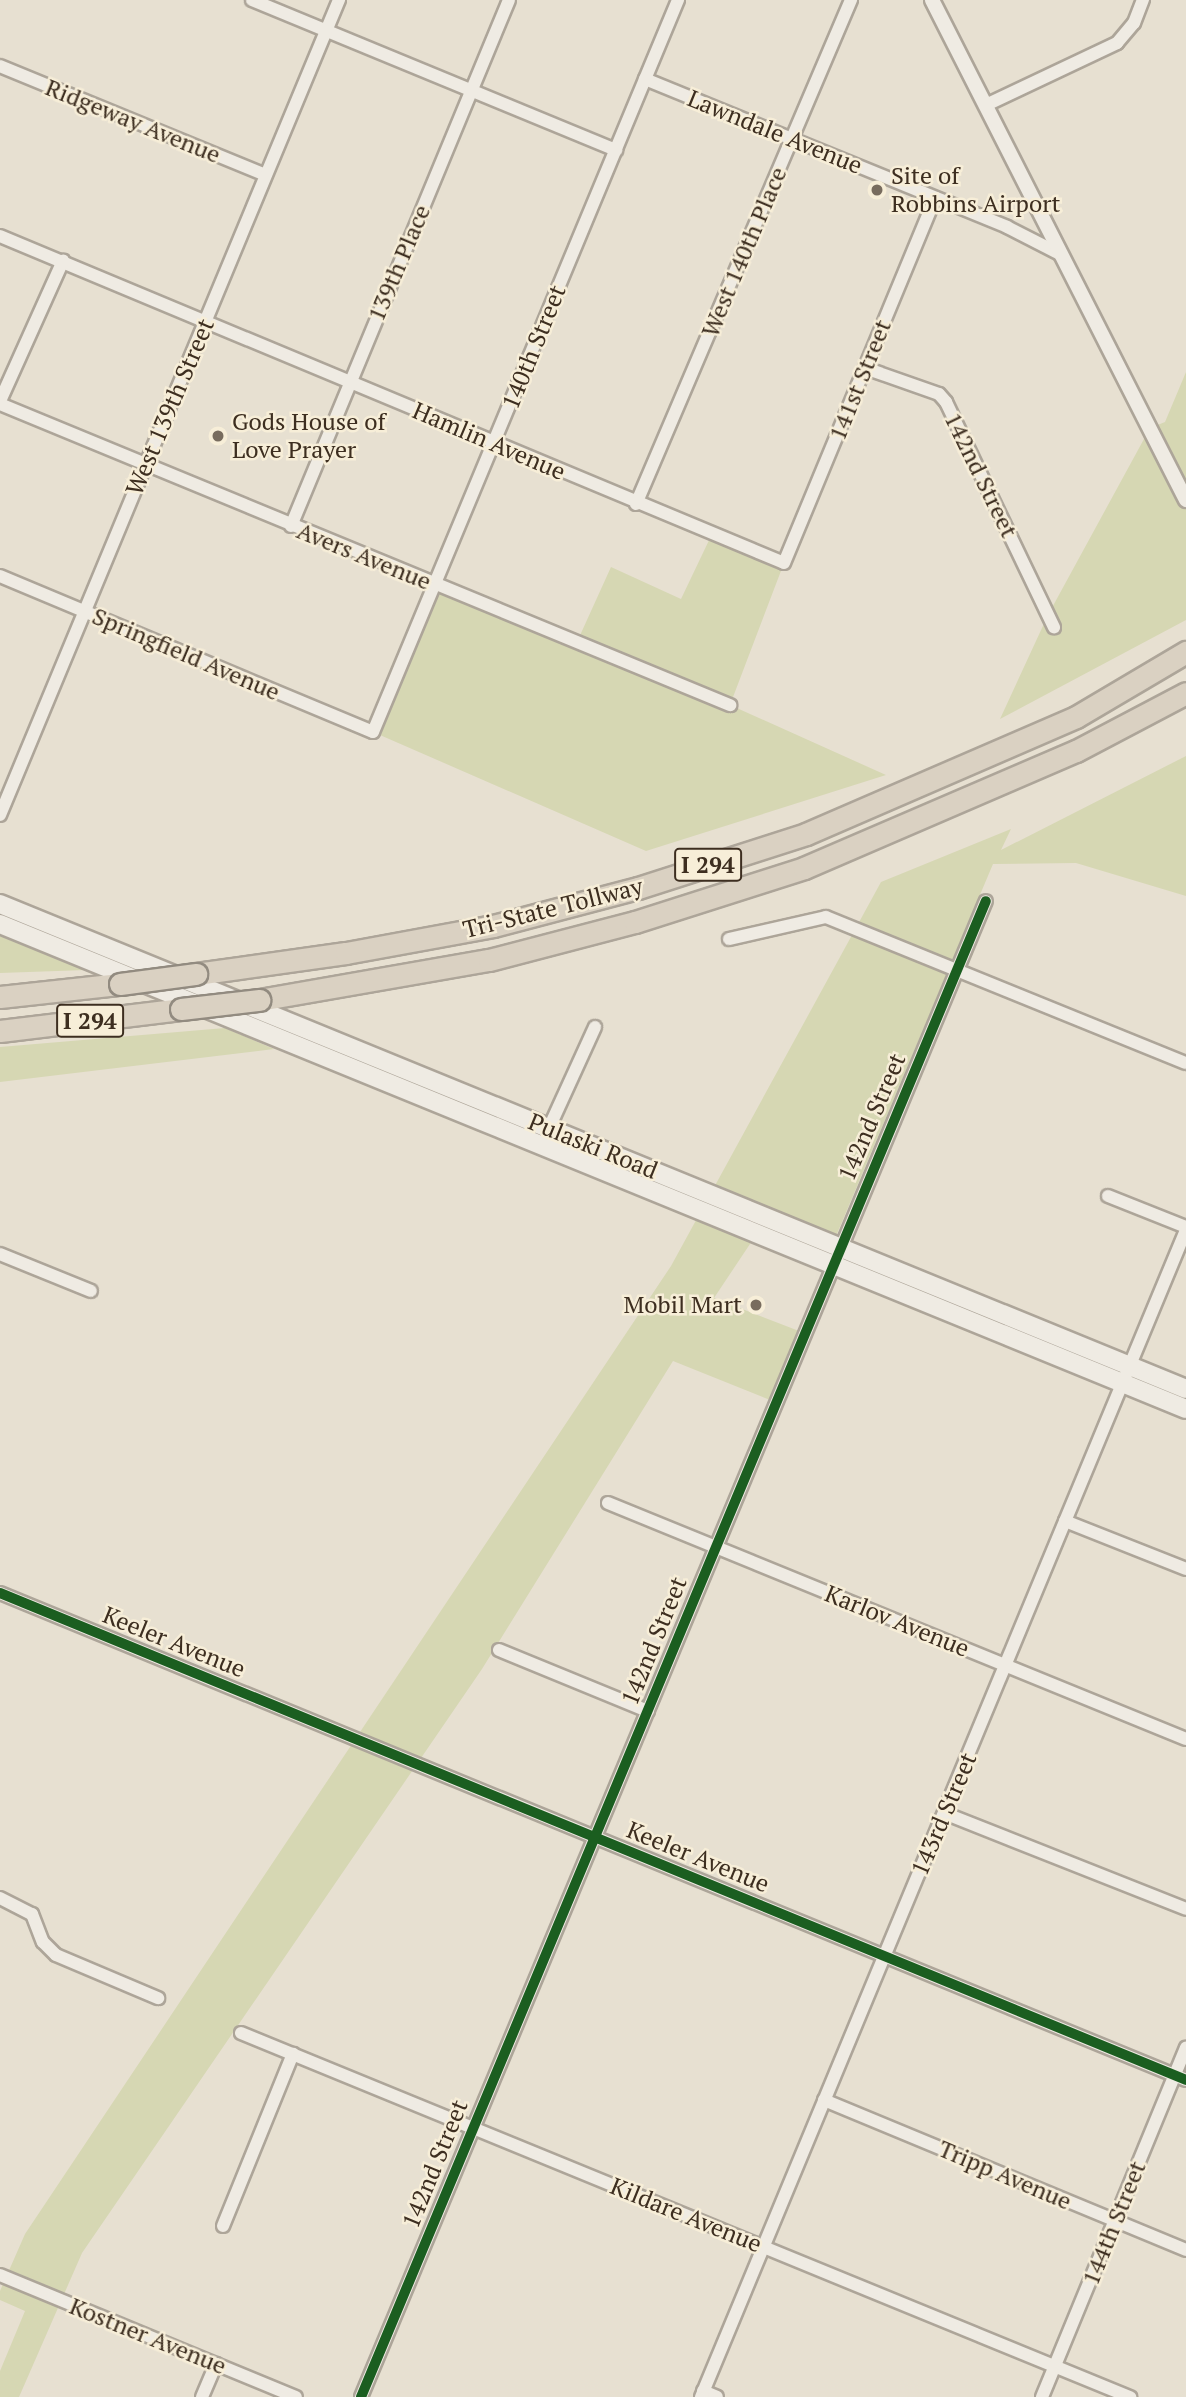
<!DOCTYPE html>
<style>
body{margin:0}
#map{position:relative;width:1186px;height:2397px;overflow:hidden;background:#e7e0d1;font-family:"PT Serif",serif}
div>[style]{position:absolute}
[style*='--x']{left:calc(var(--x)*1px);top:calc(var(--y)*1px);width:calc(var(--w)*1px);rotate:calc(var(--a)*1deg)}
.green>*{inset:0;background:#d6d7b3}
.roads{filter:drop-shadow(2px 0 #ada599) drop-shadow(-2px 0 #ada599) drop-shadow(0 2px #ada599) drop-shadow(0 -2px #ada599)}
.minor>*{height:12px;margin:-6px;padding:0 6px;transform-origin:6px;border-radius:6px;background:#efebe3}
.tertiary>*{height:14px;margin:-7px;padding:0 7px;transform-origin:7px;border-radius:7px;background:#efebe3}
.secondary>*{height:18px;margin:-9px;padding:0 9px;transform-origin:9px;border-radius:9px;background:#efebe3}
.motorway>*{height:21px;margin:-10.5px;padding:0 10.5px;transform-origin:10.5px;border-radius:10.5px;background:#dad1c2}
.bridges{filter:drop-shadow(2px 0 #928b80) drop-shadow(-2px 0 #928b80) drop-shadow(0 2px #928b80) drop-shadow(0 -2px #928b80)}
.motorway-bridge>*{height:21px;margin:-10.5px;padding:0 10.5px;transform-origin:10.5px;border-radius:10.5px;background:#dad1c2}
.cycleway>*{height:10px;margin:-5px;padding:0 5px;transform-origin:5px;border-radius:5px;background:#1b5e20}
.dots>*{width:19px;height:19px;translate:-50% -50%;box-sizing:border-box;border:4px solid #f7eed8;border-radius:50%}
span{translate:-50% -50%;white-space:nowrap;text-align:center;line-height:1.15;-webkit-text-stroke:5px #f7eed8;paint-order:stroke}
.shield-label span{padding:2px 5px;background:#f7eed8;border:2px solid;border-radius:5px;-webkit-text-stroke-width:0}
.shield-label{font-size:23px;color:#3d2e20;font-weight:700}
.street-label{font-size:24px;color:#3d2e20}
.poi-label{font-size:24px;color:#3d2e20}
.left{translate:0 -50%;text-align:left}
.right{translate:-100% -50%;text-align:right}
</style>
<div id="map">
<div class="green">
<div style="clip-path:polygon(1186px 372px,1186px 620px,1000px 719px,1048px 615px,1150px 428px,1165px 422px)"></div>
<div style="clip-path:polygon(712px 534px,784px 563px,730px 705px,886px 775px,646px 851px,373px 732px,434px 584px,577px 642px,611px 567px,681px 599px)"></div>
<div style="clip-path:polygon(1186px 756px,1186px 896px,1076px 863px,993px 864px,836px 1236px,772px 1211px,714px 1298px,799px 1331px,770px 1400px,673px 1361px,482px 1669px,82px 2253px,19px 2397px,0 2397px,0 2371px,25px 2311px,0 2300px,0 2291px,25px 2234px,671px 1266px,881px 882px,1011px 829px,1001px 850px)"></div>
<div style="clip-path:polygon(0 932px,86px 970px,0 973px)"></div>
<div style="clip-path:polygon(225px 1028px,274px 1049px,0 1082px,0 1047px)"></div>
</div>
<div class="roads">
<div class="minor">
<div style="--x:252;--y:0;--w:394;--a:22.4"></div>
<div style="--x:0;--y:66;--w:287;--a:22.3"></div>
<div style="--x:645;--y:79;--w:391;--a:22.2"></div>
<div style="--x:1007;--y:227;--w:57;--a:27"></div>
<div style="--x:986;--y:105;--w:145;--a:-25.3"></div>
<div style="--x:1117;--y:43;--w:26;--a:-50"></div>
<div style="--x:1134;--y:23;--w:25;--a:-69"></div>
<div style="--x:0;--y:236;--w:849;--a:22.64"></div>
<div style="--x:784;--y:563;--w:395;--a:-67.5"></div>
<div style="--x:865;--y:368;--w:78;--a:19.4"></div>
<div style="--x:939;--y:394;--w:11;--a:49"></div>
<div style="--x:946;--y:402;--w:250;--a:64.4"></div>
<div style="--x:0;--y:401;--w:154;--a:-65.8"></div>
<div style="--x:0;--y:404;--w:790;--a:22.41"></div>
<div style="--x:636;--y:504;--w:548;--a:-66.9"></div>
<div style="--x:291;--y:526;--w:569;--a:-67.49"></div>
<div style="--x:0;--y:576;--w:404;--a:22.7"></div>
<div style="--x:373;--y:732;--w:793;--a:-67.38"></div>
<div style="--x:0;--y:815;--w:883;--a:-67.42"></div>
<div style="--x:729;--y:939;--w:99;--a:-12.8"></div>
<div style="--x:826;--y:917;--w:388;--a:22.1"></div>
<div style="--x:549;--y:1128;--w:111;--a:-65.5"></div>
<div style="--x:1108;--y:1196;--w:84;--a:21.7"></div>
<div style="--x:0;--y:1254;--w:98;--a:22.1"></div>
<div style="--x:608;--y:1503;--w:624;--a:22.21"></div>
<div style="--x:1065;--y:1521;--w:130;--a:21.6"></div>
<div style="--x:0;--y:1593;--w:1282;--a:22.32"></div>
<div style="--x:499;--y:1650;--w:161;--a:22.3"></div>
<div style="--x:944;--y:1813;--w:260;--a:21.6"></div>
<div style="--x:0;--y:1898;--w:36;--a:27"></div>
<div style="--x:32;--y:1914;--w:30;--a:69"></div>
<div style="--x:43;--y:1942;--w:18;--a:45"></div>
<div style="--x:56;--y:1955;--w:111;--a:22.9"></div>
<div style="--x:241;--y:2033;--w:961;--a:22.27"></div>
<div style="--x:824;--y:2100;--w:392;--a:22.5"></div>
<div style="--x:223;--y:2226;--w:186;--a:-67.9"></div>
<div style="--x:0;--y:2275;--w:320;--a:22.4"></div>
<div style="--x:703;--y:2391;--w:15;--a:23"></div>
<div style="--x:202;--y:2397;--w:36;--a:-67"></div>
<div style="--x:361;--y:2397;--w:1621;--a:-67.33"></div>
<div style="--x:701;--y:2397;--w:1264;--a:-67.43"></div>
<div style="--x:1042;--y:2397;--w:378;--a:-67.6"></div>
</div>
<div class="tertiary">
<div style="--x:932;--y:0;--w:561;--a:63.07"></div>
</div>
<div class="secondary">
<div style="--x:0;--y:904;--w:1281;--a:22.24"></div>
<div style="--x:0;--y:924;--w:1281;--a:22.24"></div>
</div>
<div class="motorway">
<div style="--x:196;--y:974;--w:151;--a:-8"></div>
<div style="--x:346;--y:953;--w:149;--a:-10.4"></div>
<div style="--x:493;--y:926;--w:150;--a:-14.7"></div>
<div style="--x:638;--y:888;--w:176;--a:-17.8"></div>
<div style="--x:806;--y:834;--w:294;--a:-23.4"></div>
<div style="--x:1076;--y:717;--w:128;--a:-30.6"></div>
<div style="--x:0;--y:997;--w:121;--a:-6.2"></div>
<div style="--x:259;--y:1000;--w:233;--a:-9.9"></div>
<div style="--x:489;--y:960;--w:151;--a:-14.6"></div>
<div style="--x:635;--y:922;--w:177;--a:-17.7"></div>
<div style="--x:804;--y:868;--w:296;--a:-23.3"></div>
<div style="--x:1076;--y:751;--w:124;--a:-27.8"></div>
<div style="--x:0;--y:1031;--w:182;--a:-6.9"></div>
</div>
</div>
<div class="bridges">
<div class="motorway-bridge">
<div style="--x:120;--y:984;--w:77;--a:-7.5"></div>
<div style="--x:181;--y:1009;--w:79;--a:-6.6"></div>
</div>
</div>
<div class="cycleway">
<div style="--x:0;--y:1593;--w:1282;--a:22.32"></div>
<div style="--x:361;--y:2397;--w:1621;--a:-67.33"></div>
</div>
<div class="dots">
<div style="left:877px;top:190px;background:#786c5e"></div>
<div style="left:218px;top:436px;background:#786c5e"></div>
<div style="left:756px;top:1305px;background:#786c5e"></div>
</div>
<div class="shield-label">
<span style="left:708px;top:865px">I 294</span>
<span style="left:90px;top:1021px">I 294</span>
</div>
<div class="street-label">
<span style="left:133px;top:121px;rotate:22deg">Ridgeway Avenue</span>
<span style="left:775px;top:132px;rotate:22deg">Lawndale Avenue</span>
<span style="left:744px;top:252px;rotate:-67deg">West 140th Place</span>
<span style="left:399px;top:263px;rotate:-67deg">139th Place</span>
<span style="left:534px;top:347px;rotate:-68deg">140th Street</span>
<span style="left:860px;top:380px;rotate:-68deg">141st Street</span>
<span style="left:170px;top:407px;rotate:-67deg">West 139th Street</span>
<span style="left:489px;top:441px;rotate:23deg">Hamlin Avenue</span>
<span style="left:981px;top:475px;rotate:64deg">142nd Street</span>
<span style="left:364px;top:556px;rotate:22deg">Avers Avenue</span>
<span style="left:186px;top:654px;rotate:23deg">Springfield Avenue</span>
<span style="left:553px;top:908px;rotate:-14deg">Tri-State Tollway</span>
<span style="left:872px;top:1117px;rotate:-67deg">142nd Street</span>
<span style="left:593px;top:1146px;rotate:22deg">Pulaski Road</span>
<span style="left:897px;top:1621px;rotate:22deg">Karlov Avenue</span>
<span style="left:654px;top:1641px;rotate:-68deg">142nd Street</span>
<span style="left:174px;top:1642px;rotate:22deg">Keeler Avenue</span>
<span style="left:944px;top:1814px;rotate:-67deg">143rd Street</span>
<span style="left:698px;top:1857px;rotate:22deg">Keeler Avenue</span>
<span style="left:435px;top:2164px;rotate:-68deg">142nd Street</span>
<span style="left:1005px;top:2175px;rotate:23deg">Tripp Avenue</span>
<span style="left:686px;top:2215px;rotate:22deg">Kildare Avenue</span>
<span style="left:1114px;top:2223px;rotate:-68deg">144th Street</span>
<span style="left:148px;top:2336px;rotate:22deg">Kostner Avenue</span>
</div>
<div class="poi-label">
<span class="left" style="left:891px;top:190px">Site of<br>Robbins Airport</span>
<span class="left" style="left:232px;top:436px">Gods House of<br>Love Prayer</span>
<span class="right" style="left:742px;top:1305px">Mobil Mart</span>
</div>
</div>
